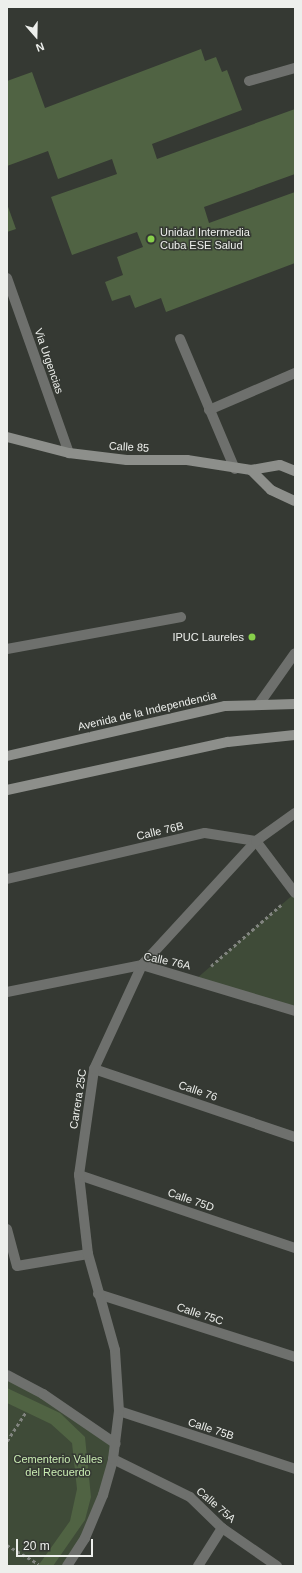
<!DOCTYPE html>
<style>
body{margin:0}
#map{position:relative;width:302px;height:1573px;overflow:hidden;background:#353933;font-family:Arial,sans-serif}
div>[style]{position:absolute}
[style*='--x']{left:calc(var(--x)*1px);top:calc(var(--y)*1px);width:calc(var(--w)*1px);rotate:calc(var(--a)*1deg)}
.green>*{inset:0;background:#3f4b38}
.building>*{inset:0;background:#506343}
.path>*{height:2.5px;margin-top:-1.25px;transform-origin:0;background:repeating-linear-gradient(90deg,#81847f 0 3px,transparent 0 6px)}
.service>*{height:10px;margin:-5px;padding:0 5px;transform-origin:5px;border-radius:5px;background:#6e706d}
.minor>*{height:10px;margin:-5px;padding:0 5px;transform-origin:5px;border-radius:5px;background:#6e706d}
.tertiary>*{height:10px;margin:-5px;padding:0 5px;transform-origin:5px;border-radius:5px;background:#6e706d}
.secondary>*{height:10px;margin:-5px;padding:0 5px;transform-origin:5px;border-radius:5px;background:#8d8f8b}
.dots>*{width:11px;height:11px;translate:-50% -50%;box-sizing:border-box;border:2px solid #353933;border-radius:50%}
span{translate:-50% -50%;white-space:nowrap;text-align:center;line-height:1.15;-webkit-text-stroke:3px #353933;paint-order:stroke}
.poi-label{font-size:11px;color:#edefec}
.left{translate:0 -50%;text-align:left}
.right{translate:-100% -50%;text-align:right}
.street-label{font-size:11px;color:#edefec}
.park-label{font-size:11px;color:#c9ecb2}
.frame{position:absolute;inset:0;border:8px solid #edefec;pointer-events:none}
.north{position:absolute;left:16px;top:16px;width:40px;height:40px;-webkit-text-stroke:3px #353933;paint-order:stroke;rotate:160deg;font-size:11px;font-weight:700;line-height:16px;text-align:center;color:#edefec}
.north::after{content:'';display:block;margin:auto;width:14px;height:18px;background:#edefec;clip-path:polygon(50% 0,100% 100%,50% 72%,0 100%)}
.scale{position:absolute;left:16px;top:1539px;width:77px;height:18px;box-sizing:border-box;border:2px solid #edefec;border-top:0;padding-left:5px;font-size:12px;line-height:14px;white-space:nowrap;color:#edefec;-webkit-text-stroke:3px #353933;paint-order:stroke}
</style>
<div id="map">
<div class="green">
<div style="clip-path:polygon(295px 893px,295px 1011px,196px 979px)"></div>
<div style="clip-path:polygon(7px 1375px,116px 1444px,103px 1495px,67px 1566px,7px 1566px)"></div>
</div>
<div class="building">
<div style="clip-path:polygon(201px 49px,205px 61px,216px 57px,222px 72px,227px 70px,242px 110px,152px 144px,157px 159px,295px 109px,295px 174px,204px 207px,209px 223px,295px 192px,295px 263px,166px 312px,161px 298px,135px 308px,130px 295px,112px 301px,105px 282px,123px 275px,117px 257px,143px 247px,137px 232px,72px 255px,51px 197px,117px 174px,112px 159px,58px 179px,48px 151px,7px 166px,7px 81px,32px 72px,45px 108px)"></div>
<div style="clip-path:polygon(7px 204px,16px 229px,7px 232px)"></div>
<div style="clip-path:polygon(7px 1388px,60px 1413px,85px 1437px,91px 1497px,85px 1520px,53px 1566px,38px 1566px,70px 1521px,77px 1489px,72px 1443px,51px 1424px,7px 1403px)"></div>
</div>
<div class="path">
<div style="--x:211;--y:966;--w:93;--a:-41.1"></div>
<div style="--x:7;--y:1441;--w:35;--a:-57"></div>
<div style="--x:7;--y:1545;--w:37;--a:31"></div>
</div>
<div class="service">
<div style="--x:249;--y:81;--w:48;--a:-15.8"></div>
<div style="--x:7;--y:278;--w:186;--a:70.5"></div>
<div style="--x:180;--y:339;--w:141;--a:67.1"></div>
<div style="--x:209;--y:410;--w:94;--a:-23.3"></div>
</div>
<div class="minor">
<div style="--x:7;--y:649;--w:177;--a:-10.4"></div>
<div style="--x:7;--y:879;--w:203;--a:-13.1"></div>
<div style="--x:205;--y:833;--w:52;--a:8.9"></div>
<div style="--x:256;--y:841;--w:65;--a:53.1"></div>
<div style="--x:7;--y:992;--w:138;--a:-11.3"></div>
<div style="--x:142;--y:965;--w:160;--a:16.7"></div>
<div style="--x:94;--y:1069;--w:212;--a:18.7"></div>
<div style="--x:79;--y:1175;--w:228;--a:18.7"></div>
<div style="--x:7;--y:1229;--w:38;--a:75"></div>
<div style="--x:17;--y:1266;--w:72;--a:-9.6"></div>
<div style="--x:98;--y:1294;--w:207;--a:17.7"></div>
<div style="--x:7;--y:1375;--w:41;--a:27.8"></div>
<div style="--x:43;--y:1394;--w:88;--a:34.4"></div>
<div style="--x:119;--y:1411;--w:185;--a:18.2"></div>
<div style="--x:113;--y:1459;--w:86;--a:26.3"></div>
<div style="--x:190;--y:1497;--w:45;--a:44.1"></div>
<div style="--x:222;--y:1528;--w:67;--a:34.6"></div>
<div style="--x:67;--y:1566;--w:33;--a:-57"></div>
<div style="--x:85;--y:1538;--w:47;--a:-67.3"></div>
<div style="--x:103;--y:1495;--w:37;--a:-74"></div>
<div style="--x:113;--y:1459;--w:48;--a:-82.9"></div>
<div style="--x:119;--y:1411;--w:61;--a:-93.8"></div>
<div style="--x:115;--y:1350;--w:100;--a:-105.7"></div>
<div style="--x:88;--y:1254;--w:80;--a:-96.5"></div>
<div style="--x:79;--y:1175;--w:107;--a:-81.9"></div>
<div style="--x:94;--y:1069;--w:115;--a:-65.2"></div>
<div style="--x:142;--y:965;--w:168;--a:-47.4"></div>
<div style="--x:256;--y:841;--w:48;--a:-35.7"></div>
<div style="--x:198;--y:1566;--w:45;--a:-57.7"></div>
</div>
<div class="tertiary">
<div style="--x:259;--y:704;--w:62;--a:-54.8"></div>
</div>
<div class="secondary">
<div style="--x:7;--y:437;--w:64;--a:14.5"></div>
<div style="--x:69;--y:453;--w:58;--a:6.9"></div>
<div style="--x:127;--y:460;--w:60;--a:0"></div>
<div style="--x:187;--y:460;--w:65;--a:8.9"></div>
<div style="--x:251;--y:470;--w:29;--a:-10"></div>
<div style="--x:280;--y:465;--w:16;--a:22"></div>
<div style="--x:251;--y:470;--w:28;--a:45"></div>
<div style="--x:271;--y:490;--w:26;--a:25"></div>
<div style="--x:7;--y:756;--w:224;--a:-12.9"></div>
<div style="--x:225;--y:706;--w:70;--a:-1.6"></div>
<div style="--x:7;--y:790;--w:226;--a:-12.3"></div>
<div style="--x:228;--y:742;--w:67;--a:-6"></div>
</div>
<div class="dots">
<div style="left:151px;top:239px;background:#87cf4a"></div>
<div style="left:252px;top:637px;background:#87cf4a"></div>
</div>
<div class="poi-label">
<span class="left" style="left:160px;top:239px">Unidad Intermedia<br>Cuba ESE Salud</span>
<span class="right" style="left:244px;top:637px">IPUC Laureles</span>
</div>
<div class="street-label">
<span style="left:49px;top:361px;rotate:71deg">Via Urgencias</span>
<span style="left:129px;top:447px;rotate:3deg">Calle 85</span>
<span style="left:147px;top:711px;rotate:-13deg">Avenida de la Independencia</span>
<span style="left:160px;top:831px;rotate:-13deg">Calle 76B</span>
<span style="left:167px;top:961px;rotate:12deg">Calle 76A</span>
<span style="left:198px;top:1091px;rotate:19deg">Calle 76</span>
<span style="left:78px;top:1099px;rotate:-81deg">Carrera 25C</span>
<span style="left:191px;top:1200px;rotate:19deg">Calle 75D</span>
<span style="left:200px;top:1314px;rotate:18deg">Calle 75C</span>
<span style="left:211px;top:1429px;rotate:18deg">Calle 75B</span>
<span style="left:216px;top:1505px;rotate:41deg">Calle 75A</span>
</div>
<div class="park-label">
<span style="left:58px;top:1466px">Cementerio Valles<br>del Recuerdo</span>
</div>
<div class="frame"></div>
<div class="north">N</div>
<div class="scale">20 m</div>
</div>
